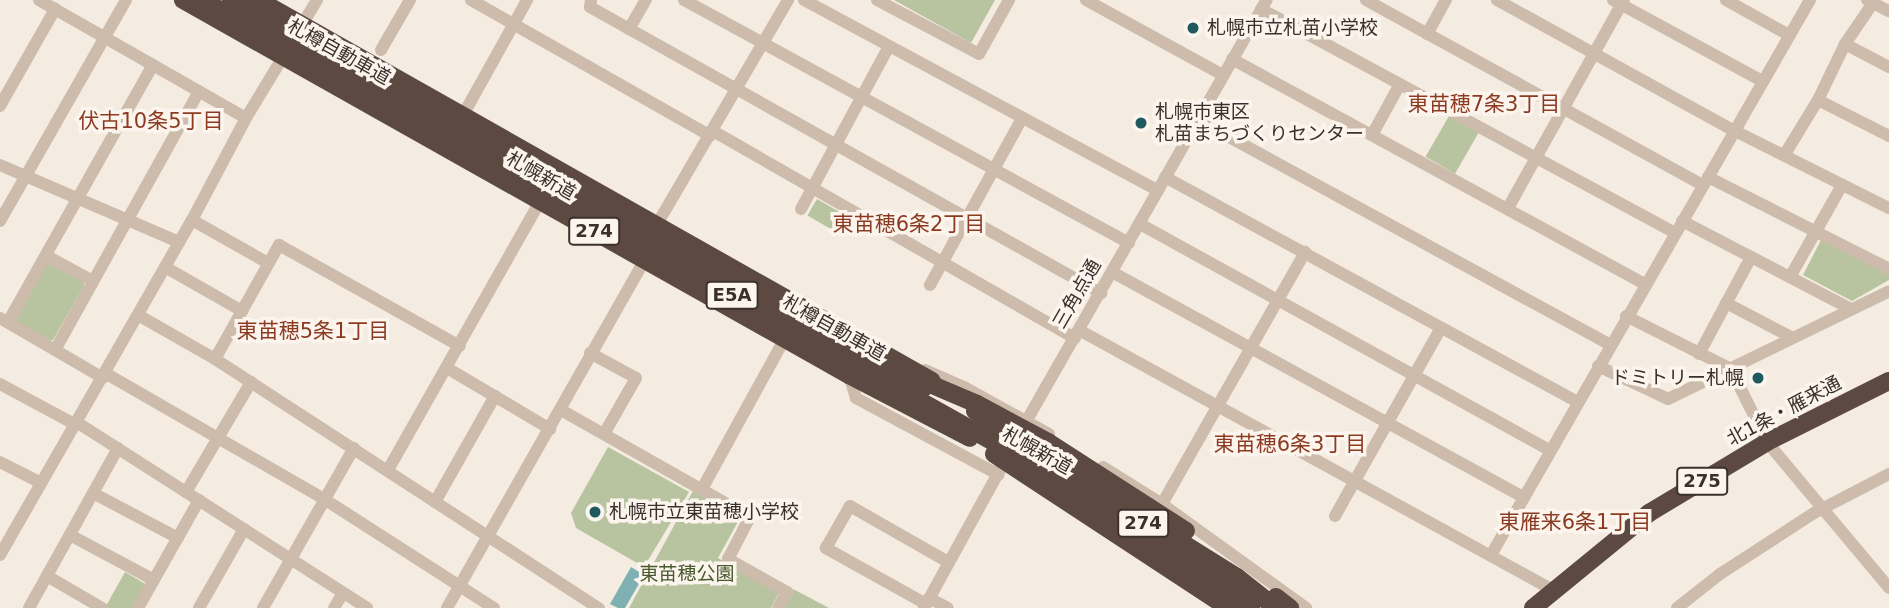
<!DOCTYPE html>
<meta charset="utf-8">
<style>
body{margin:0}
#map{position:relative;width:1889px;height:608px;overflow:hidden;background:#f4ebe1;font-family:"DejaVu Sans","Noto Sans JP",sans-serif}
div>[style]{position:absolute}
[style*='--x']{left:calc(var(--x)*1px);top:calc(var(--y)*1px);width:calc(var(--w)*1px);rotate:calc(var(--a)*1deg)}
.green>*{inset:0;background:#b8c4a0;transform-origin:0 0}
.water>*{inset:0;background:#7fb0b2}
.minor>*{height:12px;margin:-6px;padding:0 6px;transform-origin:6px;border-radius:6px;background:#cdbbac}
.highway>*{height:18px;margin:-9px;padding:0 9px;transform-origin:9px;border-radius:9px;background:#5c4a42}
.highway-bridge>*{height:18px;margin:-9px;padding:0 9px;transform-origin:9px;border-radius:9px;background:#5c4a42}
.dots>*{width:19px;height:19px;translate:-50% -50%;box-sizing:border-box;border:4px solid #fbf5ee;border-radius:50%}
span{translate:-50% -50%;white-space:nowrap;text-align:center;line-height:1.15;-webkit-text-stroke:7px #fbf5ee;paint-order:stroke}
.shield-label span{padding:2px 5px;background:#fbf5ee;border:2px solid;border-radius:5px;-webkit-text-stroke-width:0}
.shield-label{font-size:18px;color:#3b302b;font-weight:700}
.poi-label{font-size:19px;color:#3b302b}
.left{translate:0 -50%;text-align:left}
.right{translate:-100% -50%;text-align:right}
.street-label{font-size:19px;color:#3b302b}
.park-label{font-size:19px;color:#4a5a2e}
.neighbourhood-label{font-size:21px;color:#8c3b22}
</style>
<div id="map">
<div class="green">
<div style="clip-path:polygon(894px 0,995px 0,971px 43px)"></div>
<div style="left:1449px;top:116px;width:34px;height:47px;rotate:30deg"></div>
<div style="left:817px;top:199px;width:32px;height:19px;rotate:30deg"></div>
<div style="clip-path:polygon(1821px 240px,1889px 275px,1889px 280px,1852px 301px,1803px 275px)"></div>
<div style="clip-path:polygon(47px 263px,84px 281px,84px 286px,53px 340px,48px 341px,16px 322px,16px 319px)"></div>
<div style="clip-path:polygon(608px 447px,689px 492px,644px 567px,576px 528px,571px 513px)"></div>
<div style="clip-path:polygon(693px 491px,740px 518px,718px 558px,779px 593px,771px 608px,629px 608px)"></div>
<div style="clip-path:polygon(125px 572px,147px 585px,133px 608px,109px 608px,106px 606px)"></div>
<div style="clip-path:polygon(793px 589px,829px 608px,783px 608px)"></div>
</div>
<div class="water">
<div style="clip-path:polygon(631px 567px,644px 575px,625px 608px,618px 608px,610px 604px)"></div>
</div>
<div class="minor">
<div style="--x:39;--y:0;--w:238;--a:29.7"></div>
<div style="--x:471;--y:0;--w:275;--a:29.6"></div>
<div style="--x:591;--y:0;--w:7;--a:98"></div>
<div style="--x:590;--y:7;--w:586;--a:29.24"></div>
<div style="--x:684;--y:0;--w:507;--a:28.64"></div>
<div style="--x:804;--y:0;--w:402;--a:28.3"></div>
<div style="--x:877;--y:0;--w:115;--a:27.9"></div>
<div style="--x:979;--y:54;--w:62;--a:-60.9"></div>
<div style="--x:1086;--y:0;--w:156;--a:28.7"></div>
<div style="--x:1366;--y:0;--w:384;--a:28.8"></div>
<div style="--x:1497;--y:0;--w:265;--a:28.9"></div>
<div style="--x:1729;--y:128;--w:179;--a:26.6"></div>
<div style="--x:1613;--y:0;--w:170;--a:28.5"></div>
<div style="--x:1726;--y:0;--w:72;--a:29.1"></div>
<div style="--x:1867;--y:0;--w:25;--a:27"></div>
<div style="--x:1261;--y:9;--w:471;--a:28.4"></div>
<div style="--x:629;--y:29;--w:34;--a:-60"></div>
<div style="--x:299;--y:30;--w:35;--a:-59"></div>
<div style="--x:1427;--y:34;--w:39;--a:-61"></div>
<div style="--x:1845;--y:44;--w:50;--a:27.6"></div>
<div style="--x:381;--y:50;--w:58;--a:-59.9"></div>
<div style="--x:1232;--y:59;--w:470;--a:28.6"></div>
<div style="--x:1818;--y:100;--w:80;--a:26.9"></div>
<div style="--x:0;--y:106;--w:112;--a:-60.4"></div>
<div style="--x:462;--y:117;--w:134;--a:-60.9"></div>
<div style="--x:1198;--y:120;--w:469;--a:28.6"></div>
<div style="--x:713;--y:131;--w:417;--a:29.8"></div>
<div style="--x:1372;--y:135;--w:58;--a:-61.2"></div>
<div style="--x:1785;--y:154;--w:63;--a:-58.6"></div>
<div style="--x:1818;--y:100;--w:62;--a:-64.3"></div>
<div style="--x:1845;--y:44;--w:50;--a:-55.7"></div>
<div style="--x:0;--y:165;--w:195;--a:23.3"></div>
<div style="--x:1165;--y:177;--w:469;--a:28.6"></div>
<div style="--x:1708;--y:177;--w:203;--a:26.9"></div>
<div style="--x:1508;--y:208;--w:238;--a:-60.9"></div>
<div style="--x:801;--y:209;--w:185;--a:-61.6"></div>
<div style="--x:192;--y:220;--w:87;--a:29.5"></div>
<div style="--x:0;--y:221;--w:254;--a:-60.3"></div>
<div style="--x:1682;--y:221;--w:188;--a:27.5"></div>
<div style="--x:1140;--y:224;--w:468;--a:28.9"></div>
<div style="--x:656;--y:226;--w:262;--a:-59.7"></div>
<div style="--x:47;--y:256;--w:50;--a:28.6"></div>
<div style="--x:165;--y:267;--w:89;--a:29.7"></div>
<div style="--x:1112;--y:272;--w:469;--a:28.7"></div>
<div style="--x:1790;--y:277;--w:106;--a:-60.5"></div>
<div style="--x:930;--y:285;--w:191;--a:-61.1"></div>
<div style="--x:1726;--y:303;--w:73;--a:27.6"></div>
<div style="--x:138;--y:315;--w:89;--a:29.7"></div>
<div style="--x:215;--y:359;--w:458;--a:33"></div>
<div style="--x:1626;--y:316;--w:118;--a:26.8"></div>
<div style="--x:1731;--y:369;--w:81;--a:63.7"></div>
<div style="--x:1767;--y:442;--w:190;--a:50.1"></div>
<div style="--x:0;--y:318;--w:119;--a:30.2"></div>
<div style="--x:8;--y:322;--w:295;--a:-60.6"></div>
<div style="--x:1079;--y:330;--w:541;--a:28.75"></div>
<div style="--x:55;--y:350;--w:296;--a:-60.9"></div>
<div style="--x:590;--y:353;--w:52;--a:28.5"></div>
<div style="--x:636;--y:378;--w:64;--a:119.7"></div>
<div style="--x:1699;--y:354;--w:110;--a:-61.8"></div>
<div style="--x:215;--y:359;--w:131;--a:-60.7"></div>
<div style="--x:279;--y:245;--w:207;--a:29.2"></div>
<div style="--x:1598;--y:366;--w:77;--a:25.2"></div>
<div style="--x:1668;--y:399;--w:246;--a:-26"></div>
<div style="--x:447;--y:368;--w:120;--a:30.6"></div>
<div style="--x:925;--y:370;--w:43;--a:23.6"></div>
<div style="--x:964;--y:387;--w:97;--a:28.9"></div>
<div style="--x:105;--y:373;--w:253;--a:29.9"></div>
<div style="--x:324;--y:499;--w:202;--a:32.7"></div>
<div style="--x:849;--y:375;--w:24;--a:73"></div>
<div style="--x:856;--y:398;--w:162;--a:28.3"></div>
<div style="--x:0;--y:384;--w:86;--a:28.3"></div>
<div style="--x:561;--y:410;--w:217;--a:29.5"></div>
<div style="--x:750;--y:517;--w:47;--a:117.6"></div>
<div style="--x:728;--y:559;--w:68;--a:29.2"></div>
<div style="--x:787;--y:592;--w:18;--a:119"></div>
<div style="--x:78;--y:423;--w:343;--a:32.6"></div>
<div style="--x:1019;--y:434;--w:500;--a:-60.3"></div>
<div style="--x:0;--y:462;--w:46;--a:27.1"></div>
<div style="--x:1103;--y:467;--w:70;--a:32.1"></div>
<div style="--x:1162;--y:504;--w:178;--a:35.8"></div>
<div style="--x:388;--y:470;--w:310;--a:-60.5"></div>
<div style="--x:702;--y:489;--w:172;--a:-61.2"></div>
<div style="--x:186;--y:492;--w:128;--a:-59.4"></div>
<div style="--x:93;--y:493;--w:96;--a:27.9"></div>
<div style="--x:435;--y:502;--w:122;--a:-60.5"></div>
<div style="--x:1162;--y:504;--w:290;--a:-60.4"></div>
<div style="--x:1335;--y:516;--w:216;--a:-60.6"></div>
<div style="--x:70;--y:535;--w:95;--a:28.2"></div>
<div style="--x:0;--y:555;--w:386;--a:-60.2"></div>
<div style="--x:192;--y:220;--w:115;--a:-62.1"></div>
<div style="--x:246;--y:118;--w:77;--a:-58.8"></div>
<div style="--x:1491;--y:555;--w:640;--a:-60.11"></div>
<div style="--x:47;--y:576;--w:64;--a:30.2"></div>
<div style="--x:929;--y:598;--w:21;--a:28"></div>
<div style="--x:926;--y:604;--w:115;--a:-150.8"></div>
<div style="--x:826;--y:548;--w:48;--a:-60.3"></div>
<div style="--x:850;--y:506;--w:113;--a:29.7"></div>
<div style="--x:29;--y:608;--w:183;--a:-60.9"></div>
<div style="--x:138;--y:608;--w:124;--a:-60.5"></div>
<div style="--x:199;--y:608;--w:91;--a:-60.3"></div>
<div style="--x:263;--y:608;--w:184;--a:-60.4"></div>
<div style="--x:334;--y:608;--w:17;--a:-59"></div>
<div style="--x:447;--y:608;--w:399;--a:-60.4"></div>
<div style="--x:924;--y:608;--w:172;--a:-61.2"></div>
<div style="--x:1677;--y:608;--w:55;--a:-38.3"></div>
<div style="--x:1720;--y:574;--w:112;--a:-33"></div>
<div style="--x:1814;--y:513;--w:85;--a:-27.5"></div>
</div>
<div class="highway">
<div style="--x:183;--y:0;--w:764;--a:29.38"></div>
<div style="--x:849;--y:375;--w:136;--a:27.5"></div>
<div style="--x:258;--y:0;--w:774;--a:29.48"></div>
<div style="--x:975;--y:411;--w:190;--a:33.6"></div>
<div style="--x:1276;--y:597;--w:18;--a:38"></div>
<div style="--x:1533;--y:608;--w:150;--a:-39.3"></div>
<div style="--x:1649;--y:513;--w:138;--a:-31"></div>
<div style="--x:1767;--y:442;--w:136;--a:-26.6"></div>
</div>
<div class="highway-bridge">
<div style="--x:202;--y:0;--w:980;--a:29.18"></div>
<div style="--x:1058;--y:478;--w:134;--a:32.5"></div>
<div style="--x:1171;--y:550;--w:99;--a:35.9"></div>
<div style="--x:231;--y:0;--w:794;--a:29.24"></div>
<div style="--x:916;--y:378;--w:66;--a:23.1"></div>
<div style="--x:977;--y:404;--w:81;--a:28.2"></div>
<div style="--x:1048;--y:442;--w:164;--a:32.8"></div>
<div style="--x:994;--y:454;--w:280;--a:33.3"></div>
<div style="--x:1123;--y:506;--w:134;--a:31.9"></div>
<div style="--x:1237;--y:577;--w:50;--a:38.5"></div>
</div>
<div class="dots">
<div style="left:1193px;top:28px;background:#1f5a5e"></div>
<div style="left:1141px;top:123px;background:#1f5a5e"></div>
<div style="left:1758px;top:378px;background:#1f5a5e"></div>
<div style="left:595px;top:512px;background:#1f5a5e"></div>
</div>
<div class="shield-label">
<span style="left:594px;top:231px">274</span>
<span style="left:732px;top:295px">E5A</span>
<span style="left:1702px;top:481px">275</span>
<span style="left:1143px;top:523px">274</span>
</div>
<div class="poi-label">
<span class="left" style="left:1207px;top:28px">札幌市立札苗小学校</span>
<span class="left" style="left:1155px;top:123px">札幌市東区<br>札苗まちづくりセンター</span>
<span class="right" style="left:1744px;top:378px">ドミトリー札幌</span>
<span class="left" style="left:609px;top:512px">札幌市立東苗穂小学校</span>
</div>
<div class="street-label">
<span style="left:339px;top:52px;rotate:29deg">札樽自動車道</span>
<span style="left:541px;top:176px;rotate:30deg">札幌新道</span>
<span style="left:1077px;top:294px;rotate:-60deg">三角点通</span>
<span style="left:834px;top:328px;rotate:29deg">札樽自動車道</span>
<span style="left:1784px;top:411px;rotate:-28deg">北1条・雁来通</span>
<span style="left:1037px;top:451px;rotate:29deg">札幌新道</span>
</div>
<div class="park-label">
<span style="left:687px;top:574px">東苗穂公園</span>
</div>
<div class="neighbourhood-label">
<span style="left:1484px;top:104px">東苗穂7条3丁目</span>
<span style="left:151px;top:121px">伏古10条5丁目</span>
<span style="left:909px;top:224px">東苗穂6条2丁目</span>
<span style="left:313px;top:331px">東苗穂5条1丁目</span>
<span style="left:1290px;top:444px">東苗穂6条3丁目</span>
<span style="left:1575px;top:522px">東雁来6条1丁目</span>
</div>
</div>
